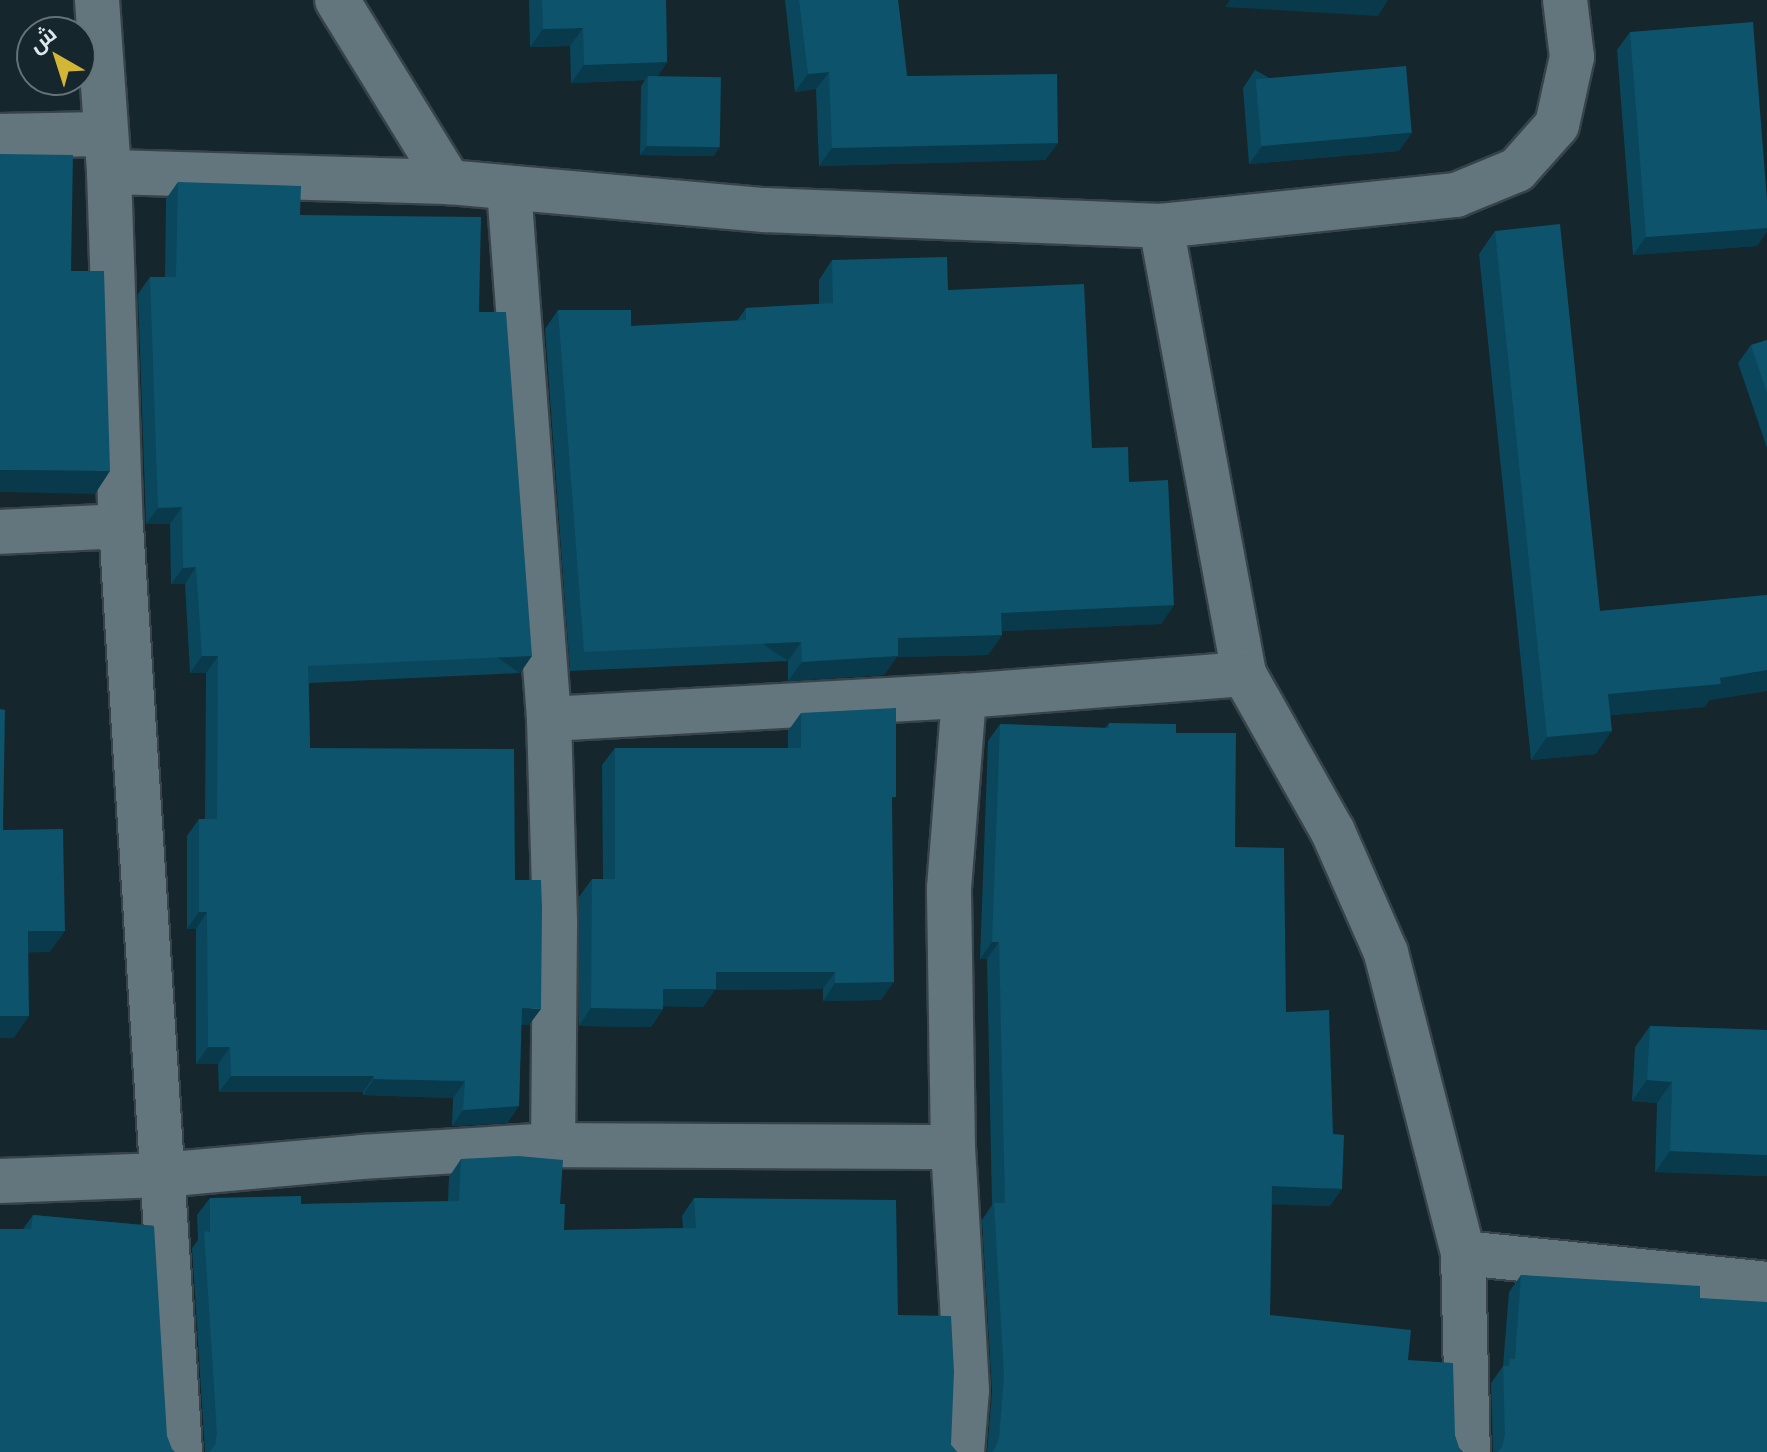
<!DOCTYPE html>
<meta charset="utf-8">
<style>
body{margin:0}
#map{position:relative;width:1767px;height:1452px;overflow:hidden;background:#15262d;font-family:Mulish,Cairo,sans-serif}
div>[style]{position:absolute}
[style*='--x']{left:calc(var(--x)*1px);top:calc(var(--y)*1px);width:calc(var(--w)*1px);rotate:calc(var(--a)*1deg)}
.roads{filter:drop-shadow(2px 0 #374349) drop-shadow(-2px 0 #374349) drop-shadow(0 2px #374349) drop-shadow(0 -2px #374349)}
.street>*{height:44px;margin:-22px;padding:0 22px;transform-origin:22px;border-radius:22px;background:#63767e}
.wall>*{inset:0;background:#0a475c}
.shaded-wall>*{inset:0;background:#083a4b;transform-origin:0 0}
.building>*{inset:0;background:#0c536b;transform-origin:0 0}
span{translate:-50% -50%;white-space:nowrap;text-align:center;line-height:1.15;-webkit-text-stroke:6px #15262d;paint-order:stroke}
.north{position:absolute;left:16px;top:16px;width:80px;height:80px;box-sizing:border-box;background:#15262d;border:2px solid #657379;border-radius:50%;rotate:321deg;font-size:22px;font-weight:700;line-height:32px;text-align:center;color:#dde7ec}
.north::after{content:'';display:block;margin:auto;width:28px;height:36px;background:#d3b635;clip-path:polygon(50% 0,100% 100%,50% 72%,0 100%)}
</style>
<div id="map">
<div class="roads">
<div class="street">
<div style="--x:97;--y:0;--w:172;--a:86"></div>
<div style="--x:109;--y:172;--w:354;--a:88.1"></div>
<div style="--x:121;--y:526;--w:928;--a:86.35"></div>
<div style="--x:337;--y:0;--w:214;--a:58.4"></div>
<div style="--x:0;--y:136;--w:105;--a:-1.1"></div>
<div style="--x:109;--y:172;--w:340;--a:1.7"></div>
<div style="--x:449;--y:182;--w:317;--a:5.1"></div>
<div style="--x:765;--y:210;--w:396;--a:2.3"></div>
<div style="--x:1161;--y:226;--w:297;--a:-6"></div>
<div style="--x:1456;--y:195;--w:66;--a:-22.3"></div>
<div style="--x:1517;--y:170;--w:60;--a:-48.4"></div>
<div style="--x:1557;--y:125;--w:70;--a:-77.6"></div>
<div style="--x:1572;--y:57;--w:57;--a:-97"></div>
<div style="--x:509;--y:189;--w:532;--a:85.68"></div>
<div style="--x:549;--y:719;--w:205;--a:88.3"></div>
<div style="--x:555;--y:924;--w:221;--a:90.5"></div>
<div style="--x:1161;--y:226;--w:456;--a:79.5"></div>
<div style="--x:1244;--y:674;--w:181;--a:60.6"></div>
<div style="--x:1333;--y:832;--w:132;--a:66.3"></div>
<div style="--x:1386;--y:953;--w:310;--a:75.6"></div>
<div style="--x:1463;--y:1253;--w:199;--a:88.6"></div>
<div style="--x:0;--y:532;--w:121;--a:-2.8"></div>
<div style="--x:549;--y:719;--w:416;--a:-3.2"></div>
<div style="--x:964;--y:696;--w:281;--a:-4.5"></div>
<div style="--x:0;--y:1181;--w:161;--a:-2.1"></div>
<div style="--x:161;--y:1175;--w:201;--a:-5.1"></div>
<div style="--x:361;--y:1157;--w:192;--a:-3.6"></div>
<div style="--x:553;--y:1145;--w:400;--a:0.3"></div>
<div style="--x:1463;--y:1253;--w:306;--a:5.8"></div>
<div style="--x:962;--y:1452;--w:62;--a:-85.4"></div>
<div style="--x:967;--y:1390;--w:243;--a:-93.3"></div>
<div style="--x:953;--y:1147;--w:259;--a:-90.9"></div>
<div style="--x:949;--y:888;--w:193;--a:-85.5"></div>
</div>
</div>
<div class="wall">
<div style="clip-path:polygon(529px 0,666px 0,667px 62px,657px 77px,714px 156px,640px 155px,641px 86px,645px 80px,571px 83px,570px 46px,530px 47px)"></div>
<div style="clip-path:polygon(785px 0,898px 0,907px 76px,1058px 143px,1045px 160px,819px 166px,816px 89px,795px 92px)"></div>
<div style="clip-path:polygon(1630px 32px,1767px 200px,1767px 231px,1757px 246px,1633px 255px,1617px 50px)"></div>
<div style="clip-path:polygon(1255px 70px,1399px 151px,1249px 164px,1243px 88px)"></div>
<div style="clip-path:polygon(178px 182px,300px 215px,479px 312px,520px 673px,309px 683px,310px 748px,515px 880px,529px 1025px,521px 1025px,519px 1106px,507px 1123px,452px 1126px,453px 1098px,363px 1095px,363px 1092px,219px 1092px,218px 1064px,196px 1064px,196px 929px,187px 929px,187px 836px,199px 819px,205px 819px,206px 673px,190px 673px,185px 584px,171px 584px,170px 524px,146px 524px,138px 294px,150px 277px,165px 277px,166px 199px)"></div>
<div style="clip-path:polygon(1495px 231px,1600px 611px,1767px 595px,1767px 691px,1709px 700px,1705px 707px,1611px 715px,1596px 754px,1531px 760px,1479px 254px)"></div>
<div style="clip-path:polygon(832px 260px,948px 290px,1092px 448px,1129px 482px,1174px 605px,1161px 624px,1001px 631px,1002px 635px,988px 655px,897px 657px,884px 675px,788px 681px,788px 661px,570px 671px,545px 329px,558px 310px,631px 326px,737px 321px,746px 308px,819px 304px,819px 280px)"></div>
<div style="clip-path:polygon(1767px 340px,1767px 448px,1738px 363px,1751px 345px)"></div>
<div style="clip-path:polygon(801px 713px,892px 803px,881px 1000px,823px 1001px,823px 989px,715px 990px,703px 1007px,663px 1006px,663px 1009px,651px 1027px,579px 1026px,579px 897px,592px 879px,603px 879px,602px 765px,615px 748px,788px 748px,788px 731px)"></div>
<div style="clip-path:polygon(1109px 723px,1176px 733px,1235px 847px,1286px 1012px,1330px 1206px,1272px 1204px,1270px 1315px,1408px 1360px,1455px 1436px,1459px 1448px,1463px 1452px,987px 1452px,992px 1392px,982px 1220px,992px 1205px,987px 959px,980px 959px,988px 741px,1000px 724px,1105px 728px)"></div>
<div style="clip-path:polygon(1650px 1026px,1767px 1030px,1767px 1176px,1655px 1172px,1657px 1103px,1632px 1101px,1635px 1047px)"></div>
<div style="clip-path:polygon(461px 1159px,560px 1204px,564px 1230px,683px 1228px,682px 1216px,694px 1198px,898px 1315px,951px 1445px,957px 1452px,205px 1452px,192px 1248px,198px 1240px,197px 1215px,210px 1198px,301px 1204px,448px 1201px,449px 1177px)"></div>
<div style="clip-path:polygon(33px 1215px,154px 1226px,0 1452px,23px 1229px)"></div>
<div style="clip-path:polygon(1521px 1275px,1700px 1298px,1767px 1452px,1493px 1452px,1491px 1383px,1503px 1366px,1509px 1292px)"></div>
</div>
<div class="shaded-wall">
<div style="clip-path:polygon(1230px 0,1388px 0,1378px 16px,1225px 7px)"></div>
<div style="clip-path:polygon(583px 28px,570px 46px,530px 47px,543px 29px)"></div>
<div style="clip-path:polygon(667px 62px,655px 80px,648px 76px,645px 80px,571px 83px,584px 65px)"></div>
<div style="clip-path:polygon(829px 72px,816px 89px,795px 92px,808px 74px)"></div>
<div style="clip-path:polygon(1412px 133px,1399px 151px,1249px 164px,1262px 146px)"></div>
<div style="clip-path:polygon(1058px 143px,1045px 160px,819px 166px,832px 148px)"></div>
<div style="clip-path:polygon(647px 146px,720px 146px,714px 156px,640px 155px)"></div>
<div style="clip-path:polygon(1767px 228px,1767px 231px,1757px 246px,1633px 255px,1646px 237px)"></div>
<div style="clip-path:polygon(0 470px,110px 471px,95px 494px,0 492px)"></div>
<div style="clip-path:polygon(182px 507px,170px 524px,146px 524px,158px 508px)"></div>
<div style="clip-path:polygon(196px 567px,185px 584px,171px 584px,183px 568px)"></div>
<div style="clip-path:polygon(1174px 605px,1161px 624px,988px 632px,1001px 613px)"></div>
<div style="clip-path:polygon(1002px 635px,988px 655px,897px 657px,884px 675px,788px 681px,802px 662px,898px 638px)"></div>
<div style="left:801px;top:642px;width:23px;height:217px;rotate:124deg"></div>
<div style="clip-path:polygon(202px 656px,218px 656px,206px 673px,190px 673px)"></div>
<div style="left:532px;top:656px;width:21px;height:224px;rotate:125deg"></div>
<div style="clip-path:polygon(1767px 670px,1767px 691px,1709px 700px,1705px 707px,1592px 717px,1608px 694px)"></div>
<div style="clip-path:polygon(1612px 731px,1596px 754px,1531px 760px,1547px 737px)"></div>
<div style="clip-path:polygon(199px 912px,207px 912px,196px 929px,187px 929px)"></div>
<div style="clip-path:polygon(28px 931px,65px 931px,50px 952px,13px 953px)"></div>
<div style="clip-path:polygon(992px 942px,999px 942px,987px 959px,980px 959px)"></div>
<div style="clip-path:polygon(716px 972px,835px 972px,823px 989px,715px 990px,703px 1007px,651px 1006px,663px 989px)"></div>
<div style="clip-path:polygon(894px 982px,881px 1000px,823px 1001px,835px 983px)"></div>
<div style="clip-path:polygon(522px 1008px,541px 1009px,529px 1025px,510px 1025px)"></div>
<div style="clip-path:polygon(591px 1008px,663px 1009px,651px 1027px,579px 1026px)"></div>
<div style="clip-path:polygon(0 1016px,29px 1016px,14px 1038px,0 1038px)"></div>
<div style="clip-path:polygon(208px 1047px,230px 1047px,218px 1064px,196px 1064px)"></div>
<div style="clip-path:polygon(231px 1076px,374px 1076px,363px 1092px,219px 1092px)"></div>
<div style="clip-path:polygon(374px 1079px,465px 1081px,453px 1098px,363px 1095px)"></div>
<div style="clip-path:polygon(1647px 1080px,1672px 1082px,1657px 1103px,1632px 1101px)"></div>
<div style="clip-path:polygon(519px 1106px,507px 1123px,452px 1126px,463px 1110px)"></div>
<div style="clip-path:polygon(1670px 1151px,1767px 1155px,1767px 1176px,1655px 1172px)"></div>
<div style="clip-path:polygon(1272px 1186px,1342px 1189px,1330px 1206px,1260px 1204px)"></div>
</div>
<div class="building">
<div style="clip-path:polygon(542px 0,666px 0,667px 62px,584px 65px,583px 28px,543px 29px)"></div>
<div style="clip-path:polygon(799px 0,898px 0,907px 76px,1057px 74px,1058px 143px,832px 148px,829px 72px,808px 74px)"></div>
<div style="clip-path:polygon(1753px 22px,1767px 200px,1767px 228px,1646px 237px,1630px 32px)"></div>
<div style="left:1406px;top:66px;width:67px;height:151px;rotate:85deg"></div>
<div style="left:648px;top:76px;width:73px;height:70px;rotate:1deg"></div>
<div style="clip-path:polygon(0 154px,73px 155px,71px 271px,104px 271px,110px 471px,0 470px)"></div>
<div style="clip-path:polygon(178px 182px,301px 186px,300px 215px,481px 217px,479px 312px,506px 312px,532px 656px,308px 666px,310px 748px,514px 749px,515px 880px,541px 880px,542px 908px,541px 1009px,522px 1008px,519px 1106px,463px 1110px,465px 1081px,374px 1079px,374px 1076px,231px 1076px,230px 1047px,208px 1047px,207px 912px,199px 912px,199px 819px,217px 819px,218px 656px,202px 656px,196px 567px,183px 568px,182px 507px,158px 508px,150px 277px,176px 277px)"></div>
<div style="clip-path:polygon(1560px 224px,1600px 611px,1767px 595px,1767px 670px,1720px 678px,1721px 684px,1608px 694px,1612px 731px,1547px 737px,1495px 231px)"></div>
<div style="clip-path:polygon(947px 257px,948px 290px,1084px 284px,1092px 448px,1128px 447px,1129px 482px,1168px 480px,1174px 605px,1001px 613px,1002px 635px,898px 638px,898px 656px,802px 662px,801px 642px,584px 652px,558px 310px,631px 310px,631px 326px,746px 320px,746px 308px,833px 303px,832px 260px)"></div>
<div style="clip-path:polygon(1767px 340px,1767px 393px,1751px 345px)"></div>
<div style="clip-path:polygon(896px 708px,896px 797px,892px 797px,894px 982px,835px 983px,835px 972px,716px 972px,716px 989px,663px 989px,663px 1009px,591px 1008px,592px 879px,615px 879px,615px 748px,801px 748px,801px 713px)"></div>
<div style="clip-path:polygon(0 709px,5px 710px,3px 830px,63px 829px,65px 931px,28px 931px,29px 1016px,0 1016px)"></div>
<div style="clip-path:polygon(1109px 723px,1176px 724px,1176px 733px,1236px 733px,1235px 847px,1284px 848px,1286px 1012px,1329px 1010px,1333px 1134px,1344px 1135px,1342px 1189px,1272px 1186px,1270px 1315px,1411px 1330px,1408px 1360px,1453px 1363px,1455px 1436px,1459px 1448px,1463px 1452px,991px 1452px,994px 1450px,999px 1438px,1004px 1375px,994px 1203px,1005px 1203px,999px 942px,992px 942px,1000px 724px,1109px 728px)"></div>
<div style="clip-path:polygon(1650px 1026px,1767px 1030px,1767px 1155px,1670px 1151px,1672px 1082px,1647px 1080px)"></div>
<div style="clip-path:polygon(518px 1156px,563px 1160px,560px 1204px,565px 1204px,564px 1230px,696px 1228px,694px 1198px,896px 1200px,898px 1315px,951px 1316px,954px 1372px,951px 1445px,957px 1452px,209px 1452px,215px 1445px,217px 1434px,204px 1231px,210px 1232px,210px 1198px,301px 1196px,301px 1204px,459px 1201px,461px 1159px)"></div>
<div style="clip-path:polygon(33px 1215px,154px 1226px,167px 1436px,172px 1449px,175px 1452px,0 1452px,0 1229px,31px 1229px)"></div>
<div style="clip-path:polygon(1521px 1275px,1700px 1286px,1700px 1298px,1767px 1302px,1767px 1452px,1497px 1452px,1502px 1447px,1505px 1435px,1503px 1366px,1509px 1366px,1510px 1359px,1515px 1359px)"></div>
</div>
<div class="north">ش</div>
</div>
